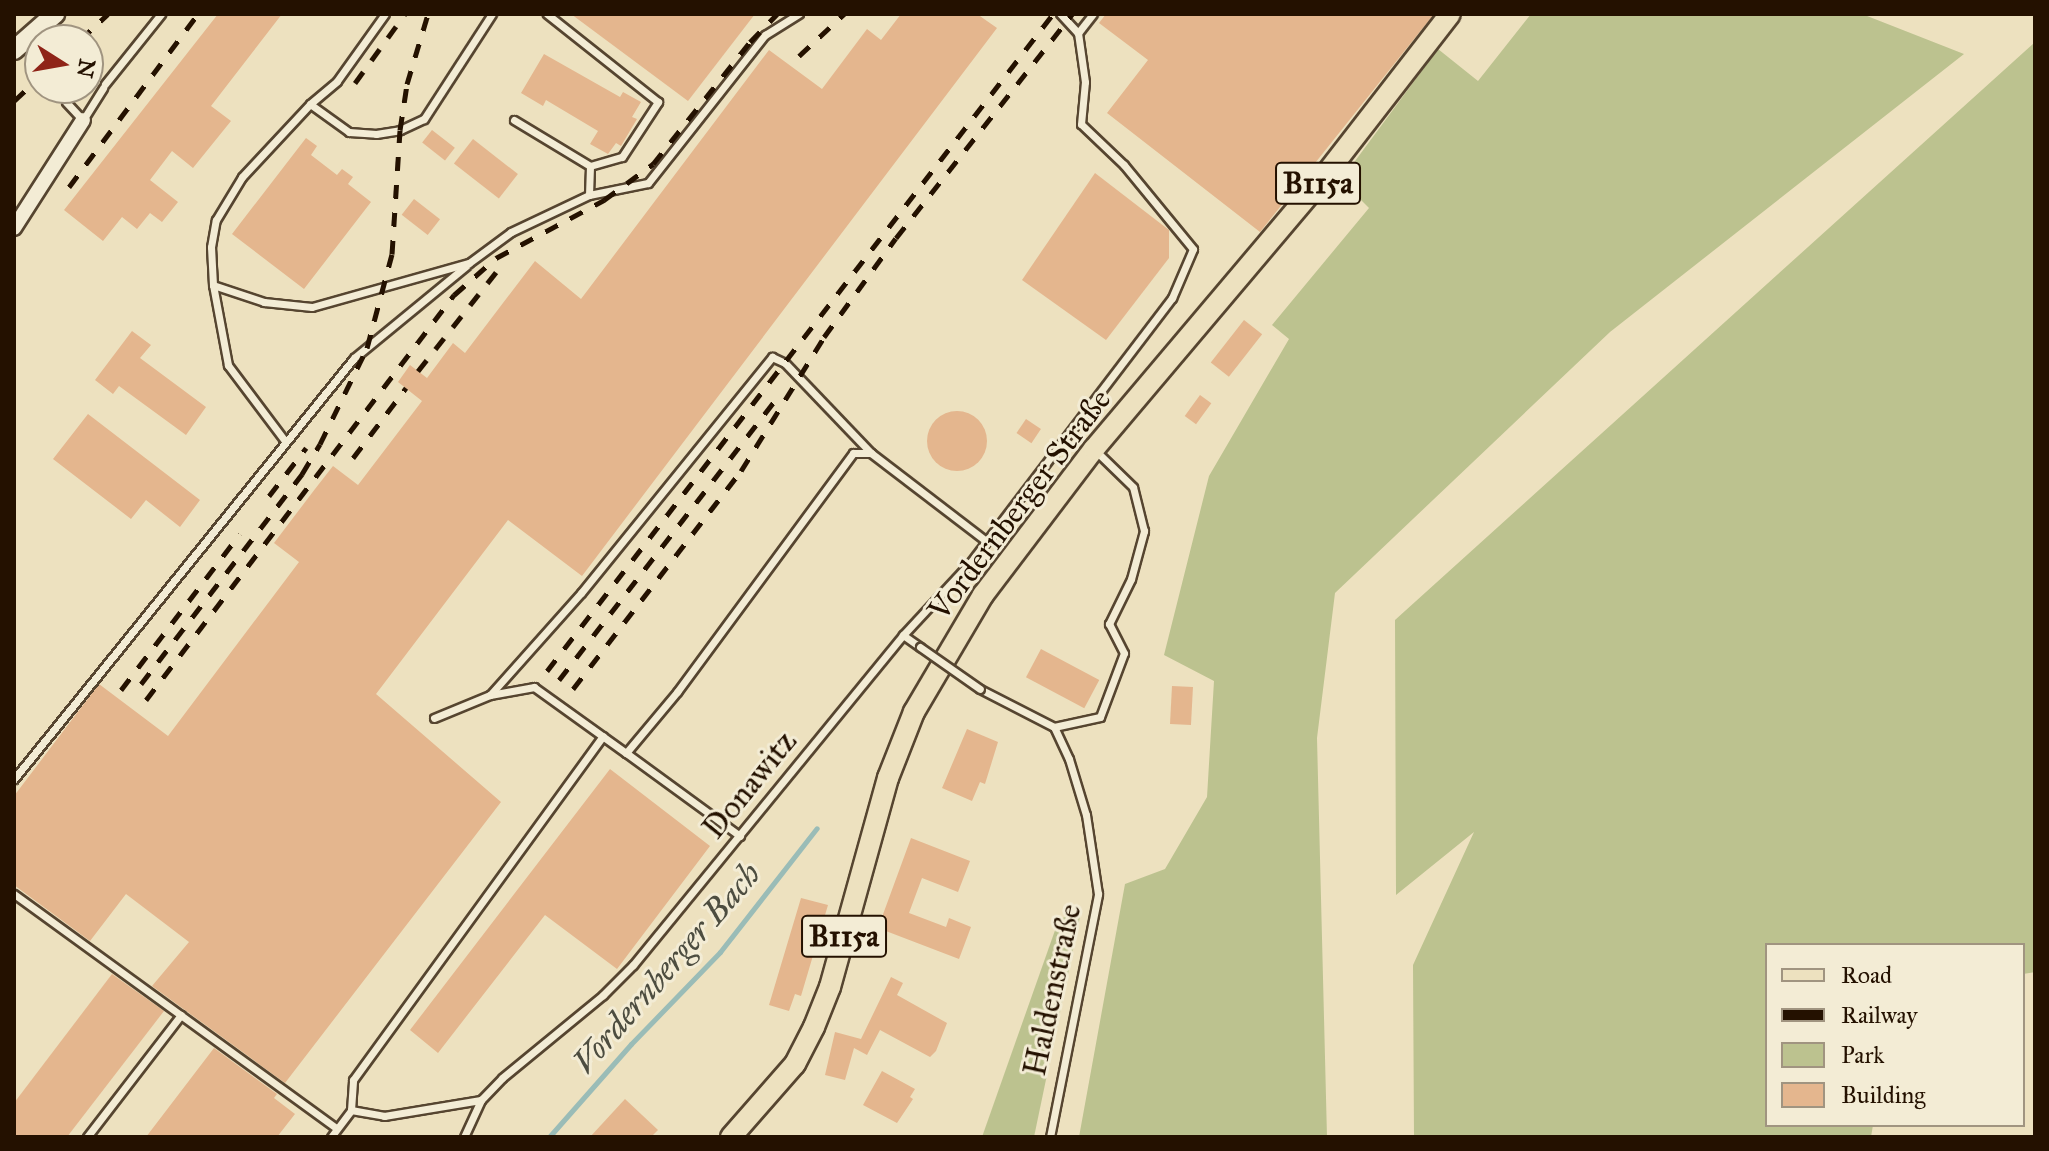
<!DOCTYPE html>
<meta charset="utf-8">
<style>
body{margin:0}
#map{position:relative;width:2049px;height:1151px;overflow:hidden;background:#ede1bf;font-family:"IM FELL Great Primer",serif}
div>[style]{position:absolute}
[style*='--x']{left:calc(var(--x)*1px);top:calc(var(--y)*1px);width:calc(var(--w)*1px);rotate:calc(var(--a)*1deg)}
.green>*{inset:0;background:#bcc28f}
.stream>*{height:5px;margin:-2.5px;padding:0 2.5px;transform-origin:2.5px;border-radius:2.5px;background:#9abcb7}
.building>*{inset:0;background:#e4b68e;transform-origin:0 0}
.round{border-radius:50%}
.roads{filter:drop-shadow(2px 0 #564530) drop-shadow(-2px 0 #564530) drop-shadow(0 2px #564530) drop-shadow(0 -2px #564530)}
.lane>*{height:7px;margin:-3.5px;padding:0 3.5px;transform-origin:3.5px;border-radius:3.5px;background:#f3ecd5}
.street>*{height:14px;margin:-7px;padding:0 7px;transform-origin:7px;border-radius:7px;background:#f3ecd5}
.secondary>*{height:18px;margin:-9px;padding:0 9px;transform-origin:9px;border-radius:9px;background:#f3ecd5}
.primary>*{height:20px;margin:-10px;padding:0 10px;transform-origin:10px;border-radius:10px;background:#ede1bf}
.rail>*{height:5px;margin-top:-2.5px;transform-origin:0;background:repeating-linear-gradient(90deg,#241100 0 14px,transparent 0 28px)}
.bridges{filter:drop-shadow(2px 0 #564530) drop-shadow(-2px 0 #564530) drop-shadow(0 2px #564530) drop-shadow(0 -2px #564530)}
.lane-bridge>*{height:7px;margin:-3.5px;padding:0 3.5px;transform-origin:3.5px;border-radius:3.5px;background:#f3ecd5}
span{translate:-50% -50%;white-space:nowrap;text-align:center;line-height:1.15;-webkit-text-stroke:6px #f3ecd5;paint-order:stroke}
.shield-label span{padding:2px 6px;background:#f3ecd5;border:2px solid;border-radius:6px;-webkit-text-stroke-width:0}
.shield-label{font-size:30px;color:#241100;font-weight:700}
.street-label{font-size:32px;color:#241100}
.water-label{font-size:34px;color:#4d4d40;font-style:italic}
.frame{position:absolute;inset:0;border:16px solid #241100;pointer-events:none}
.legend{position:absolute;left:1765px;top:943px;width:260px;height:184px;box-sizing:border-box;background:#f3ecd5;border:2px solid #a09480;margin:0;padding:10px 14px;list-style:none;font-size:24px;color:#241100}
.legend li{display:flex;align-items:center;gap:16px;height:40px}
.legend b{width:40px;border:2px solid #a09480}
.north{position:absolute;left:24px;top:24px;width:80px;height:80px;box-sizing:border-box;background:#f3ecd5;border:2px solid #a09480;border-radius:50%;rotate:101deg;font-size:22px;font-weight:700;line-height:32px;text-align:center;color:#241100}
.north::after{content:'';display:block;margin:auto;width:28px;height:36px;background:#8f2418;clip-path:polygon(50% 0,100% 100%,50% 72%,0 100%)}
</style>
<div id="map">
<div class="green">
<div style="clip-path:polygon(1531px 14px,1862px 14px,1964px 54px,1610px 332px,1335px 593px,1317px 738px,1327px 1137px,1079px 1137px,1125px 884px,1165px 869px,1207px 797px,1214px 681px,1164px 655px,1209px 476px,1289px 339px,1272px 325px,1369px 208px,1341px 180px,1438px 49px,1478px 81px)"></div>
<div style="clip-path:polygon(2035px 42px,2035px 972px,2023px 974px,2023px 945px,1767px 945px,1767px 1125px,1873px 1125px,1871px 1137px,1414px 1137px,1413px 965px,1474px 832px,1396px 895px,1395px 620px)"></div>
<div style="clip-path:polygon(1081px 912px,1034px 1137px,982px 1137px,1059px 919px)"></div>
</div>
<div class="stream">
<div style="--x:549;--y:1137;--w:124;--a:-48.6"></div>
<div style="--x:631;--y:1044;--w:128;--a:-45.9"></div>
<div style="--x:720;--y:952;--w:157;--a:-52"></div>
</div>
<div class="building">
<div style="clip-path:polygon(218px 14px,282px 14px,211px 106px,231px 121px,193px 168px,172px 151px,150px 180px,178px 202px,162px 222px,150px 213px,137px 229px,122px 217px,103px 241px,64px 210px)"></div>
<div style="clip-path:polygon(571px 14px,755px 14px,688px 101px)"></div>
<div style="clip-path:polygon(901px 14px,977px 14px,997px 28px,582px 576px,508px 520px,376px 694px,501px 802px,285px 1083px,152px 986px,189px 942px,126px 894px,90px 941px,14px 885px,14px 796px,99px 684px,168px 736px,299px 562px,274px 543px,315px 489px,333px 466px,358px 485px,422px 401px,398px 382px,410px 365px,427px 378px,453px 343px,465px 353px,535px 261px,581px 299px,769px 50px,822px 89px,867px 29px,881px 40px)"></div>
<div style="clip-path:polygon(1106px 14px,1434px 14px,1260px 232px,1107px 113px,1148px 60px,1099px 23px)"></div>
<div style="clip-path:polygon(544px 54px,620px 97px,623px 92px,641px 102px,632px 117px,637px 119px,621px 146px,616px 143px,608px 154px,590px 144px,598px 131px,546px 100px,543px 106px,521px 93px)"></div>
<div style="left:432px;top:130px;width:29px;height:16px;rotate:38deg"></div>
<div style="clip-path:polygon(306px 138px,317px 146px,311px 155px,337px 175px,342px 169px,353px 177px,348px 184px,371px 202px,304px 289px,232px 234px)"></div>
<div style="left:473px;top:139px;width:57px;height:31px;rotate:38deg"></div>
<div style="clip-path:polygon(1095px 173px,1169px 230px,1169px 258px,1106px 340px,1022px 280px)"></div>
<div style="left:414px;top:199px;width:33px;height:20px;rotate:38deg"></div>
<div style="left:1244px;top:320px;width:23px;height:54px;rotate:38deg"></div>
<div style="clip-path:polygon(132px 331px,151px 345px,140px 358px,206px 407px,186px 435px,119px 386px,113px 394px,95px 380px)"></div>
<div style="left:1200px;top:395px;width:14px;height:26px;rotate:36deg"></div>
<div class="round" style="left:927px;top:411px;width:60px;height:60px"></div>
<div style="clip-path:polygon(88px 414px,200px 500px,180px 527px,146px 500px,131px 519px,53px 459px)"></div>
<div style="left:1026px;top:419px;width:18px;height:17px;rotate:34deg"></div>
<div style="left:1041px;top:649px;width:66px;height:32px;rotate:28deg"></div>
<div style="left:1172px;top:686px;width:21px;height:38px;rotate:3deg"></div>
<div style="clip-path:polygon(967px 729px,998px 742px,985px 784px,980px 782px,972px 801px,942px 788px)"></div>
<div style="clip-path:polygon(610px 769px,710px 846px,617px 969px,545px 915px,438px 1053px,410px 1030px)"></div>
<div style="clip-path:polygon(911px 838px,970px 861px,958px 892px,922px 878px,909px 913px,946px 927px,949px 918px,971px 927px,959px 959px,878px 928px)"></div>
<div style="clip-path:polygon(801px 898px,828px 905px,801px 996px,795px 994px,789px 1011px,769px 1005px)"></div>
<div style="clip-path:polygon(112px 974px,164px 1011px,67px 1137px,14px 1137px,14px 1103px)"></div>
<div style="clip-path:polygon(891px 977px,903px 983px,897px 995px,947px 1023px,936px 1051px,930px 1057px,880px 1030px,867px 1055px,854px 1048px,845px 1080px,825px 1075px,835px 1032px,861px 1039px)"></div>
<div style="clip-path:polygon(214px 1048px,277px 1094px,274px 1098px,295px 1114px,277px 1137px,146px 1137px)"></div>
<div style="clip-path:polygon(882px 1071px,915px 1089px,910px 1097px,913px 1099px,897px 1123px,863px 1105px)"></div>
<div style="clip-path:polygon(625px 1099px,658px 1130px,651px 1137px,590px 1137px)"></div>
</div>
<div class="roads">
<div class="lane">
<div style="--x:1078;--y:33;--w:24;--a:-52"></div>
<div style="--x:105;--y:84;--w:90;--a:-51.3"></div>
<div style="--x:66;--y:102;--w:25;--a:47"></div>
<div style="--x:83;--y:120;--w:38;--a:-58"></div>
<div style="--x:310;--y:104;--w:48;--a:35.7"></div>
<div style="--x:349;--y:132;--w:27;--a:4"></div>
<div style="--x:376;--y:134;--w:24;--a:-9"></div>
<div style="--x:400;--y:130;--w:26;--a:-25"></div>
<div style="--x:424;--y:119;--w:125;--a:-57.1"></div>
<div style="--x:514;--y:120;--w:89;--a:31.2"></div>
<div style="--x:590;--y:166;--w:33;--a:-16"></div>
<div style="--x:622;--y:157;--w:66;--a:-56.8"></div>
<div style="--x:658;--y:102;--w:142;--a:-141.6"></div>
<div style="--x:589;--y:195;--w:29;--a:-88"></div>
<div style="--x:213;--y:285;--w:54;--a:18.4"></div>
<div style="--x:264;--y:302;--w:48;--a:5.9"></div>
<div style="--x:312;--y:307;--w:163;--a:-15.7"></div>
<div style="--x:469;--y:263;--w:52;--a:-36.4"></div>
<div style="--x:511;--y:232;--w:86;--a:-25.4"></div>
<div style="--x:589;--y:195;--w:60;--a:-11.5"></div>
<div style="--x:648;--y:183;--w:189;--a:-51.7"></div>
<div style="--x:765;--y:35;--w:40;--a:-32"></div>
<div style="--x:285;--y:441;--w:95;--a:-126.9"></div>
<div style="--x:228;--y:365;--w:81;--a:-100.6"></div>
<div style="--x:213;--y:285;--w:38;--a:-93"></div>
<div style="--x:211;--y:247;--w:27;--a:-80"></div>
<div style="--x:216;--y:220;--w:50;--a:-58.8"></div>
<div style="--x:242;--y:177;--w:100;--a:-47"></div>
<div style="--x:310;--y:104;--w:35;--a:-40"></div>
<div style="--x:337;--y:81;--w:82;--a:-54.4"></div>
<div style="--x:903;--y:635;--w:21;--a:35"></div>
<div style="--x:980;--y:689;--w:83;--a:27.2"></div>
<div style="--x:490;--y:695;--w:137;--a:-48.3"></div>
<div style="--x:581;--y:593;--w:304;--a:-51"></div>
<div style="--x:772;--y:357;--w:14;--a:25"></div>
<div style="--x:785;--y:363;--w:124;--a:46.3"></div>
<div style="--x:434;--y:718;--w:61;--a:-22.3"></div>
<div style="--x:490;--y:695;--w:45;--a:-10.3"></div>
<div style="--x:534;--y:687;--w:113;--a:35.7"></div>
<div style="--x:1054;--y:727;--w:47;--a:-12.3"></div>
<div style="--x:1100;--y:717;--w:68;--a:-69.4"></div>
<div style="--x:1124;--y:653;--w:33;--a:-117"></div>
<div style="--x:1109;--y:624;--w:50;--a:-63.9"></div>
<div style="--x:1131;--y:579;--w:50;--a:-74.8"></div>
<div style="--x:1144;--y:531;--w:45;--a:-104"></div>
<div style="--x:1133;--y:487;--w:52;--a:-135.8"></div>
<div style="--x:14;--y:779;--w:541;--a:-51.08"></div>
<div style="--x:354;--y:358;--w:145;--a:-39.4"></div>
<div style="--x:740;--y:836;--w:141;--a:-143.9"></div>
<div style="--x:626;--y:753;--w:80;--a:-50.1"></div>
<div style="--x:677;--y:692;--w:297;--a:-53.6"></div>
<div style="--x:853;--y:453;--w:18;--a:0"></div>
<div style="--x:871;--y:453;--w:145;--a:37.4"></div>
<div style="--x:14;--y:894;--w:399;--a:36"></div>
<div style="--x:351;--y:1110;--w:30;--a:-86"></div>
<div style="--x:353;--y:1080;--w:425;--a:-54"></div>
<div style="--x:87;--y:1137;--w:154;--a:-52.4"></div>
<div style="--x:331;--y:1137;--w:34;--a:-53"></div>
<div style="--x:351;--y:1110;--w:34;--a:10"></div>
<div style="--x:384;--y:1116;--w:98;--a:-9.4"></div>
<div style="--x:464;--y:1137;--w:41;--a:-65.3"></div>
<div style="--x:481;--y:1100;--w:30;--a:-46"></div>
<div style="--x:502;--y:1078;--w:131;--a:-39.4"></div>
<div style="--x:603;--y:995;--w:42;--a:-45"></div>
<div style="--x:633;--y:965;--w:426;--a:-50.7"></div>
<div style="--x:903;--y:635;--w:98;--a:-47.1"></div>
<div style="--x:970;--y:563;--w:333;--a:-52.7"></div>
<div style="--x:1172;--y:298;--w:53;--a:-66.8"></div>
<div style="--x:1193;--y:249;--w:109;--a:-129.4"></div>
<div style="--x:1124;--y:165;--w:59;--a:-136.4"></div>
<div style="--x:1081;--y:124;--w:42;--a:-84.6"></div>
<div style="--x:1085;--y:82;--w:49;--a:-98.1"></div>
<div style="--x:1078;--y:33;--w:26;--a:-133"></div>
<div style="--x:1050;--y:1137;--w:248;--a:-78.8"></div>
<div style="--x:1098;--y:894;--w:80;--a:-98.6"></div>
<div style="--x:1086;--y:815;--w:59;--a:-106.9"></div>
<div style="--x:1069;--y:759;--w:35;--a:-115"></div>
</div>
<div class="street">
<div style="--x:14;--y:228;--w:128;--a:-57.4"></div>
</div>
<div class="secondary">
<div style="--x:14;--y:50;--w:55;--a:-41.3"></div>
</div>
<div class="primary">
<div style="--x:731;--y:1137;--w:97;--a:-48.8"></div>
<div style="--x:795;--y:1064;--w:42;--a:-62.8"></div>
<div style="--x:814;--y:1027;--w:43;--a:-68.2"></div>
<div style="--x:830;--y:987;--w:217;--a:-74.5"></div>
<div style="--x:888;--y:778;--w:71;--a:-68.5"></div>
<div style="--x:914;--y:712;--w:136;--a:-59.5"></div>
<div style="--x:983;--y:595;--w:183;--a:-52.8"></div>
<div style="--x:1094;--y:449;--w:360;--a:-49.8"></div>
<div style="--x:1326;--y:174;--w:202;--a:-52.2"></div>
</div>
</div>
<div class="rail">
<div style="--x:80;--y:40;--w:38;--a:-43"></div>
<div style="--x:799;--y:56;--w:62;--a:-43"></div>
<div style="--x:355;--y:83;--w:85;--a:-54.1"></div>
<div style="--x:14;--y:101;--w:35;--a:-43"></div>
<div style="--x:69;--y:187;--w:216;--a:-53.3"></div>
<div style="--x:418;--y:371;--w:140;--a:-51.7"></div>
<div style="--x:353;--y:458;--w:88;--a:-52.9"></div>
<div style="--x:269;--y:496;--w:61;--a:-52.4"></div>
<div style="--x:547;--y:671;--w:829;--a:-52.4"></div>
<div style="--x:559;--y:680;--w:356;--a:-52.3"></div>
<div style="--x:141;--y:684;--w:265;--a:-52.5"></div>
<div style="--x:302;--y:474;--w:35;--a:-59"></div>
<div style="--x:320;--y:444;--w:107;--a:-63.9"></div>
<div style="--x:367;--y:348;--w:97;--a:-75.1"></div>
<div style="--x:392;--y:254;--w:124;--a:-86.3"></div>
<div style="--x:400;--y:130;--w:47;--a:-81.3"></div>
<div style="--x:407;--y:84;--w:73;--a:-73.3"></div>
<div style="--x:573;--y:689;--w:275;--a:-52.4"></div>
<div style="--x:741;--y:471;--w:158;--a:-58.2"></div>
<div style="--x:824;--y:337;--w:122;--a:-54"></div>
<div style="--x:896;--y:238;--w:285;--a:-51.8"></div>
<div style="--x:121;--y:690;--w:196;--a:-52.7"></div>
<div style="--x:146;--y:700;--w:509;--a:-52.75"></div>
<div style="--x:454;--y:295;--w:56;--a:-41.4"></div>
<div style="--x:496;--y:258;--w:123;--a:-28.2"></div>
<div style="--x:604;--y:200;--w:61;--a:-36.3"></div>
<div style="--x:653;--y:164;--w:156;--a:-51.5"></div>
<div style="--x:750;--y:42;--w:39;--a:-46"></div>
</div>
<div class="bridges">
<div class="lane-bridge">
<div style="--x:920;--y:647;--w:73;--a:35"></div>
</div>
</div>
<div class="shield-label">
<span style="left:1318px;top:183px">B115a</span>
<span style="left:844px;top:936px">B115a</span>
</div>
<div class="street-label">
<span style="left:1020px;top:505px;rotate:-53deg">Vordernberger Straße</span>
<span style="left:750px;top:785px;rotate:-51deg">Donawitz</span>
<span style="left:1053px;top:990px;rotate:-78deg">Haldenstraße</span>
</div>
<div class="water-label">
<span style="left:666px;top:968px;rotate:-49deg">Vordernberger Bach</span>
</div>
<div class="frame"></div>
<ul class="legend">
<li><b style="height:10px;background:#ede1bf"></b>Road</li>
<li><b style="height:10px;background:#241100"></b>Railway</li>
<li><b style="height:22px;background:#bcc28f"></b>Park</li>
<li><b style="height:22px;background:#e4b68e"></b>Building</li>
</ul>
<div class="north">N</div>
</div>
